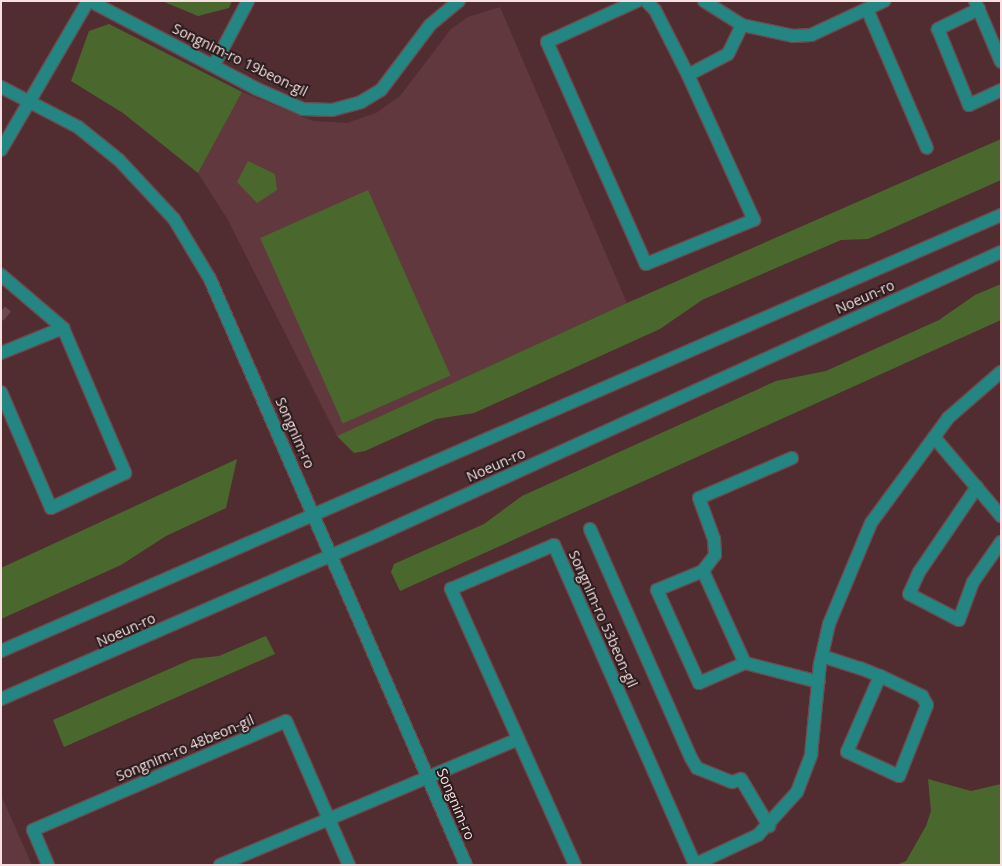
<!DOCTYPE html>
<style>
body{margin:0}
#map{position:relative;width:1002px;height:866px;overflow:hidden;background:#512d32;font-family:"Open Sans",sans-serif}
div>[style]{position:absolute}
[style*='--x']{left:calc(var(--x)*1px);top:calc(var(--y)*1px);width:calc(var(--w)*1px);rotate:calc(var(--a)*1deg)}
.built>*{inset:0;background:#61383e}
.green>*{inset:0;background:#4a682e;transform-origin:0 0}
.minor-tunnel>*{height:12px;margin-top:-6px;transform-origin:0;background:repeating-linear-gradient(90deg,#6a484c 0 12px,transparent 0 18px)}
.roads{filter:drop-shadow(1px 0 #6c4a4e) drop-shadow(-1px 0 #6c4a4e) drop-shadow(0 1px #6c4a4e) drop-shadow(0 -1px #6c4a4e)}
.minor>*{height:12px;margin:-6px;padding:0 6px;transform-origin:6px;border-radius:6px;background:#238683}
span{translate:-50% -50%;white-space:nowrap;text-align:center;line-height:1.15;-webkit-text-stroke:4px #2b1b1d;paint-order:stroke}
.street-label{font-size:14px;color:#f8e0e2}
.frame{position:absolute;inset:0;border:2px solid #f8e0e2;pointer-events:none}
</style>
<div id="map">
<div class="built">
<div style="clip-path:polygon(500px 7px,627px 303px,337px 436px,228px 220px,198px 173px,242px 92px,313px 121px,347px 123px,376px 113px,400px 96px,451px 29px,468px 17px)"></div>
<div style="clip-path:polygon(1px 795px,32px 865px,1px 865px)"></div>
</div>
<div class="green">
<div style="clip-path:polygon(162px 1px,232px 1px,229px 8px,198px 16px)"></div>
<div style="clip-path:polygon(109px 24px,242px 92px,198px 173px,123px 113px,71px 81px,89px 31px)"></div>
<div style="clip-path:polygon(1001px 139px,1001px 180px,868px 239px,841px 240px,702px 300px,660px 329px,474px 413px,436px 419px,365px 451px,354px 453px,337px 436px,627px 303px)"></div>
<div style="clip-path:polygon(248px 161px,275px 174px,277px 190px,257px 203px,237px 182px)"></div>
<div style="left:368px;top:190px;width:203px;height:118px;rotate:66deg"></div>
<div style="clip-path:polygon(1001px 284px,1001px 320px,400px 591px,391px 572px,394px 564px,484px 524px,522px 496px,776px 381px,826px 371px,939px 320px,975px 295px)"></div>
<div style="clip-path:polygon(237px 459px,226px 508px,166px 536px,121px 565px,1px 619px,1px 568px)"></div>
<div style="clip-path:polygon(266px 636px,275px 654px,64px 747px,53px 720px,192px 659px,219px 656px)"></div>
<div style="clip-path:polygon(928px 779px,971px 791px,1001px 784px,1001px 865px,896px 865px,906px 861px,926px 826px,931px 811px)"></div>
</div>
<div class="minor-tunnel">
<div style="--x:1;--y:311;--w:8;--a:40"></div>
</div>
<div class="roads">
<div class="minor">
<div style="--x:90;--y:1;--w:189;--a:27.8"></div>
<div style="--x:257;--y:89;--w:50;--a:23.5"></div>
<div style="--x:303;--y:109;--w:29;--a:2"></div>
<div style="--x:332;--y:110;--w:30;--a:-15"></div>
<div style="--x:361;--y:102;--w:23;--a:-31"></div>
<div style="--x:381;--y:90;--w:81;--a:-53"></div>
<div style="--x:430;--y:25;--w:38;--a:-40"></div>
<div style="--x:637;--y:1;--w:99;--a:155.5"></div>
<div style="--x:547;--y:42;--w:243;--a:66"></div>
<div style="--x:646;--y:264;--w:117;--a:-22.2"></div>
<div style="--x:754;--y:220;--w:159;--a:-114.5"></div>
<div style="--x:688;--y:75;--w:73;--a:-116.9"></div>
<div style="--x:655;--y:10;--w:13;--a:-135"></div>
<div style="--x:704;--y:1;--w:45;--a:32.3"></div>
<div style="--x:742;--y:25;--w:52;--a:12.2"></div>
<div style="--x:793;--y:36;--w:18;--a:-3"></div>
<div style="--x:811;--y:35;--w:81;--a:-25"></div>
<div style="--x:975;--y:1;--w:66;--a:66.9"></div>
<div style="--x:867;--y:9;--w:151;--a:66.7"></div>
<div style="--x:979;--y:9;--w:46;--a:154"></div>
<div style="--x:938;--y:29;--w:82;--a:67.8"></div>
<div style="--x:969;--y:105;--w:35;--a:-25"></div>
<div style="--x:214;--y:65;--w:72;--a:-62"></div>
<div style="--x:688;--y:75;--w:45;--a:-27.7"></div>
<div style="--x:728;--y:54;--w:32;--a:-64"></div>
<div style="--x:1;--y:87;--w:87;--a:27.5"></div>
<div style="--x:78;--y:127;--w:53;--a:38.8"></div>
<div style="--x:119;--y:160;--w:81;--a:47"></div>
<div style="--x:174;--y:219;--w:70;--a:59"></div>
<div style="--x:210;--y:279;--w:639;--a:66.4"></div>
<div style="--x:1;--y:150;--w:173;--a:-59.7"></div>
<div style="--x:1;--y:275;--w:82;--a:40.5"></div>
<div style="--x:63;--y:328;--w:158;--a:66.8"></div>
<div style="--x:125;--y:473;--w:82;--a:154.7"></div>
<div style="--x:51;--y:508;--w:126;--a:-113.3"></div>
<div style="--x:1;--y:353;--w:67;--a:-22"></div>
<div style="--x:934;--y:437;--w:104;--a:49.7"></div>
<div style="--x:792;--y:458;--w:101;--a:156.7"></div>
<div style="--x:699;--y:498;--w:44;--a:69.9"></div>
<div style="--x:714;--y:539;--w:16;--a:86"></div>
<div style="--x:715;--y:555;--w:20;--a:127"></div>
<div style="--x:703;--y:571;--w:101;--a:65.5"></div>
<div style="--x:745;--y:663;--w:76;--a:14.4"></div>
<div style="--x:977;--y:487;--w:103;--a:124.3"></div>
<div style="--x:919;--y:572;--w:24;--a:114"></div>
<div style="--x:909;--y:594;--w:56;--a:27.5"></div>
<div style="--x:959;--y:620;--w:40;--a:-69.8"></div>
<div style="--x:973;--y:582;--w:49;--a:-55"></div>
<div style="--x:590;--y:529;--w:250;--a:66.2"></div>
<div style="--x:691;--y:758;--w:12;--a:59"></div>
<div style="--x:697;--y:768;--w:38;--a:22"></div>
<div style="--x:732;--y:782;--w:9;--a:-18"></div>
<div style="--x:741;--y:779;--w:55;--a:59.2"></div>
<div style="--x:703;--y:571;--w:50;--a:157.6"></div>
<div style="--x:657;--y:590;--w:102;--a:65.7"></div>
<div style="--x:699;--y:683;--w:50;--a:-23.5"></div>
<div style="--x:1;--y:651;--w:1091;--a:-23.56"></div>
<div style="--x:822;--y:656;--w:40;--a:18"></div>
<div style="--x:860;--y:668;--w:22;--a:22"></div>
<div style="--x:880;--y:676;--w:47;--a:25.5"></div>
<div style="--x:922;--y:696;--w:10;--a:61"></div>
<div style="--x:927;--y:705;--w:76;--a:111.5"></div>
<div style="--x:899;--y:776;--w:57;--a:-155.2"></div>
<div style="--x:847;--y:752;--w:83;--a:-66.5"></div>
<div style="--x:1;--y:699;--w:413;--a:-23.5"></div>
<div style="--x:380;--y:534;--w:682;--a:-24.42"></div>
<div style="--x:48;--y:865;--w:38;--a:-113"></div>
<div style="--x:33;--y:830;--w:275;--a:-23.3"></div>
<div style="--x:286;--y:721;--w:157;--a:66.4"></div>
<div style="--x:220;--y:865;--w:324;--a:-22.9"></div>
<div style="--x:575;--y:865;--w:303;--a:-114.2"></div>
<div style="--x:451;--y:589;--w:112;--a:-23.1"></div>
<div style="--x:554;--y:545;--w:350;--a:66.2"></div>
<div style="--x:694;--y:865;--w:71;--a:-25.1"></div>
<div style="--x:758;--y:835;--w:58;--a:-47.8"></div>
<div style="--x:797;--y:792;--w:40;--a:-69"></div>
<div style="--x:811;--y:755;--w:91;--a:-84.4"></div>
<div style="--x:820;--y:664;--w:41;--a:-77.3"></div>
<div style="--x:829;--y:624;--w:109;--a:-67.4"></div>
<div style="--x:871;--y:523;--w:130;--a:-53.7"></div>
<div style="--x:948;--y:418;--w:70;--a:-41"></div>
</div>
</div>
<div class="street-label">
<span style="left:240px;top:60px;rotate:26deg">Songnim-ro 19beon-gil</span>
<span style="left:865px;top:297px;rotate:-24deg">Noeun-ro</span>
<span style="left:295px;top:433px;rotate:66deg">Songnim-ro</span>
<span style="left:496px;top:465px;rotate:-24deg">Noeun-ro</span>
<span style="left:603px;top:619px;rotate:66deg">Songnim-ro 53beon-gil</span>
<span style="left:126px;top:630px;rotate:-24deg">Noeun-ro</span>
<span style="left:185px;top:748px;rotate:-23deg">Songnim-ro 48beon-gil</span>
<span style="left:456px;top:804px;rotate:67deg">Songnim-ro</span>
</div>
<div class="frame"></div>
</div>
